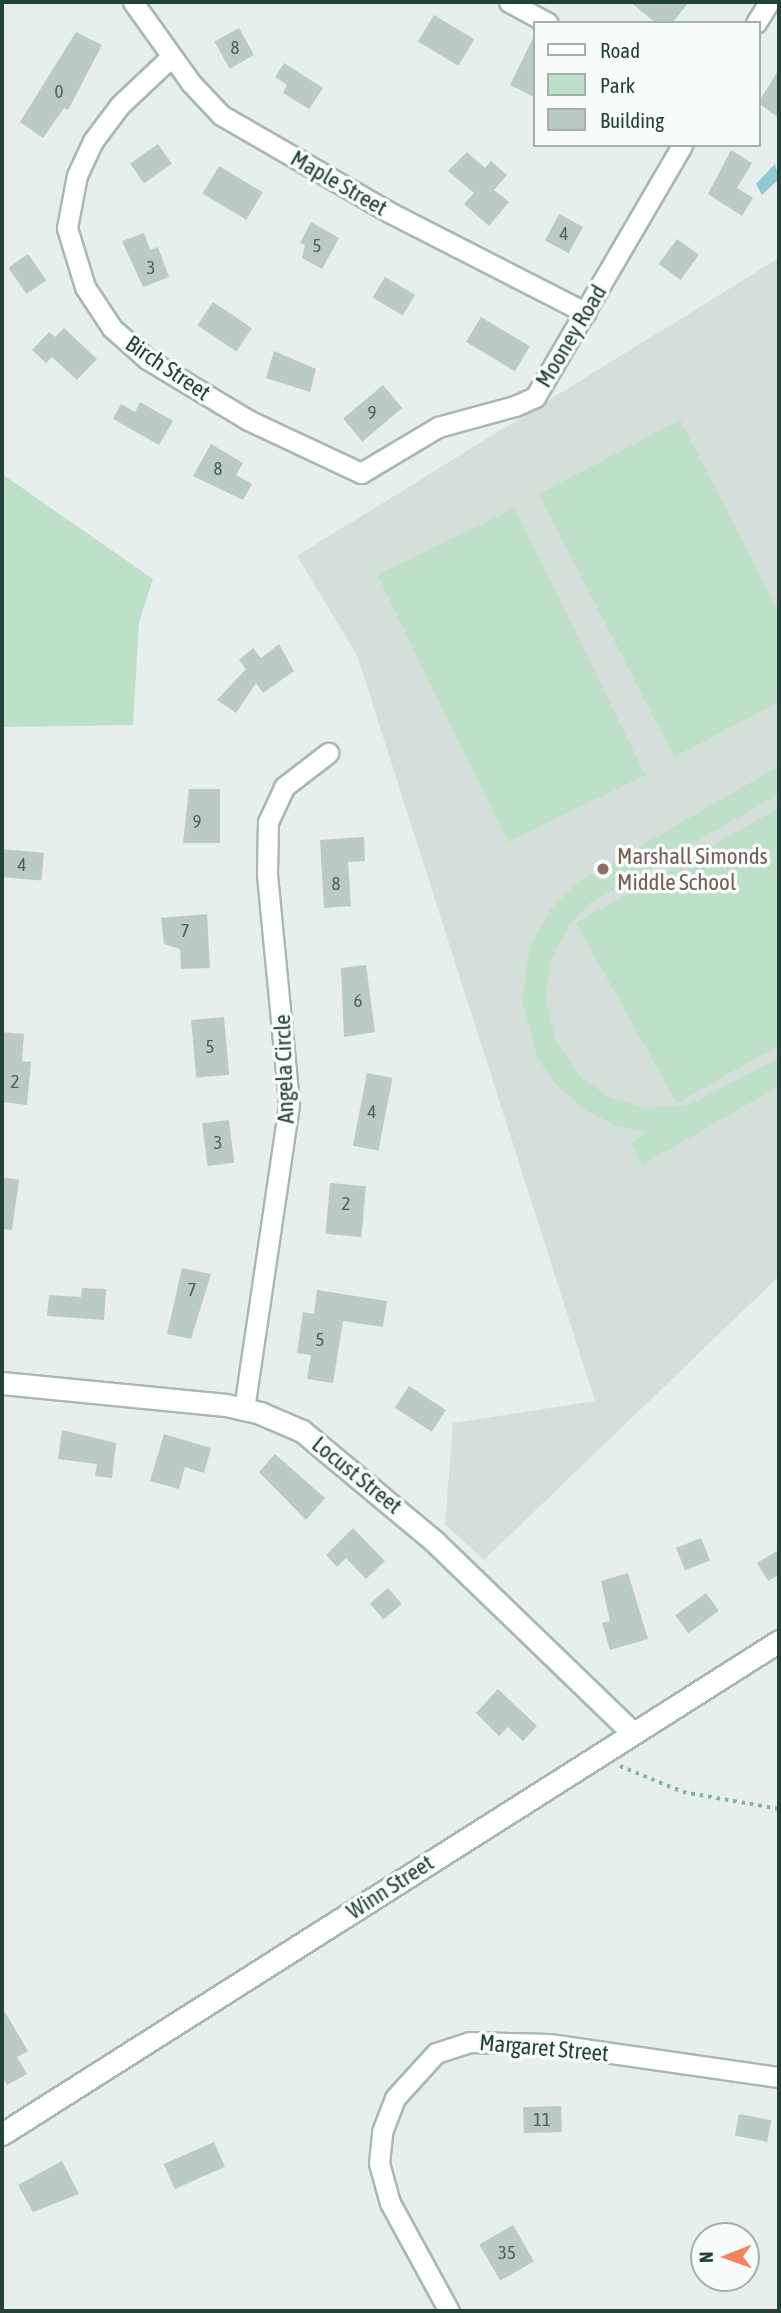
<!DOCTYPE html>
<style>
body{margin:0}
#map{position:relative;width:781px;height:2313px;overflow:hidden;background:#e6efeb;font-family:"Asap Condensed",sans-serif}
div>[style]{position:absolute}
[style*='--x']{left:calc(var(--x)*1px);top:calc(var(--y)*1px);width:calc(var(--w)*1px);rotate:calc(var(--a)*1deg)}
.built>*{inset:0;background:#d4dfda}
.green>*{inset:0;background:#bfe0c8;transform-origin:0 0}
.water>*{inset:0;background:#8ec9d4}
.building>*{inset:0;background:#bbcac4;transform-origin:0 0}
.path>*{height:3.5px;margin-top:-1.75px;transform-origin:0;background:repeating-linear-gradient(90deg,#86b3a5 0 3.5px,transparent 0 8.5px)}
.roads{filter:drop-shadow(2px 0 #a8b8b2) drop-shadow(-2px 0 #a8b8b2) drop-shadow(0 2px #a8b8b2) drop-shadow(0 -2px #a8b8b2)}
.minor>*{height:19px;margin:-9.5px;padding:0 9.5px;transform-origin:9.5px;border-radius:9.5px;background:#fff}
.tertiary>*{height:21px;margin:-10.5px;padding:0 10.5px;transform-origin:10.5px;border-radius:10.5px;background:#fff}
.secondary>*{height:21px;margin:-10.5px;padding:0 10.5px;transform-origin:10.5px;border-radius:10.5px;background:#fff}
.dots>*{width:19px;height:19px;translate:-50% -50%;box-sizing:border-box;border:4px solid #f7fbf9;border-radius:50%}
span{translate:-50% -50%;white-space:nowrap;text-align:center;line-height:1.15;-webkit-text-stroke:7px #f7fbf9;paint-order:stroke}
.number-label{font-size:19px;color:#4a645c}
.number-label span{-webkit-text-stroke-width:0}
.street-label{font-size:23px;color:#24423a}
.education-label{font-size:23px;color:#785e54}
.left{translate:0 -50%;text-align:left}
.frame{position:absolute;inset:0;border:4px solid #24423a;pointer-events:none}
.legend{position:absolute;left:533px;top:21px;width:228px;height:126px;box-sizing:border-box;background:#f7fbf9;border:2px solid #a3b1ad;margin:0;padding:9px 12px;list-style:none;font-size:21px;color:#24423a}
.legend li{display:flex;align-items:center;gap:14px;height:35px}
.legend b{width:35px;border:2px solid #a3b1ad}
.north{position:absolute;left:690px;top:2222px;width:70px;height:70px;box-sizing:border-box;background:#f7fbf9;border:2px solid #a3b1ad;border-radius:50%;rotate:269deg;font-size:19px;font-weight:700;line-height:28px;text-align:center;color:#24423a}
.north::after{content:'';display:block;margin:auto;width:24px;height:32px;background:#f4845f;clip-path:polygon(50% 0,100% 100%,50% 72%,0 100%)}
</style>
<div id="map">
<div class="built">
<div style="clip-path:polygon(779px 258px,779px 1276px,484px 1560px,445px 1524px,453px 1423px,595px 1401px,357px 655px,297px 556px)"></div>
</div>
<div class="green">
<div style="clip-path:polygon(680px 420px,779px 612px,779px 702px,674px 757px,539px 494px)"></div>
<div style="clip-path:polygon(2px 474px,153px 579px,139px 622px,133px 725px,2px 727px)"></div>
<div style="left:515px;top:508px;width:297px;height:153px;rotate:64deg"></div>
<div style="clip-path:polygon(779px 766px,779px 794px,591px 902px,570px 924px,551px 959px,546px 998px,556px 1042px,582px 1078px,611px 1098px,645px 1108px,689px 1105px,779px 1058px,779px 1086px,642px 1165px,630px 1143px,647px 1132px,617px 1126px,585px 1110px,554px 1083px,537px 1057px,522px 999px,530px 946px,551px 909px,577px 883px)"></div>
<div style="clip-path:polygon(779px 808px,779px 1045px,677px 1103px,576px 923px)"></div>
</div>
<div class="water">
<div style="clip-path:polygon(775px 164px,779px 179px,762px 195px,756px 184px)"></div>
</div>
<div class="building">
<div style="clip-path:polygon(630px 2px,689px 2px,672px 23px,656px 23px)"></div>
<div style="left:434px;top:15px;width:47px;height:31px;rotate:31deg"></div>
<div style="left:239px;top:28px;width:31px;height:28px;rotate:61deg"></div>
<div style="clip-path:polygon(76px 32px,102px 45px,68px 110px,64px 108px,43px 138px,20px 122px)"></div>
<div style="clip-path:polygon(534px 36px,534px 97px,510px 85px)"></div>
<div style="clip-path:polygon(284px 63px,323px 88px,309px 109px,283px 93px,287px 85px,275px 77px)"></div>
<div style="clip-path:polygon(779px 69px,779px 118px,758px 103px)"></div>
<div style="left:158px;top:144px;width:24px;height:34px;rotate:55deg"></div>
<div style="clip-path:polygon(731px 150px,752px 163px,737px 188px,753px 198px,742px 216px,708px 194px)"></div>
<div style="clip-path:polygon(467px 152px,485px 168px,491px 161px,507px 175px,494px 190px,509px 202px,489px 226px,464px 204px,474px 193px,448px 171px)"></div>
<div style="left:219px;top:166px;width:51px;height:32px;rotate:31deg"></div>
<div style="left:559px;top:214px;width:27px;height:30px;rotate:28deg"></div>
<div style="clip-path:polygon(311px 222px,339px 238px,322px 269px,302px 258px,305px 245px,300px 243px)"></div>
<div style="clip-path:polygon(144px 233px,150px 250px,158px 247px,169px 277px,143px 287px,122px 241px)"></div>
<div style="left:677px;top:239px;width:27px;height:31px;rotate:36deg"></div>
<div style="left:28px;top:254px;width:32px;height:24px;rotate:55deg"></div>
<div style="left:385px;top:277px;width:35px;height:24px;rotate:31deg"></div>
<div style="left:213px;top:302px;width:47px;height:28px;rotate:34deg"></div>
<div style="left:481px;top:317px;width:57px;height:29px;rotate:31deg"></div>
<div style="clip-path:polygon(64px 328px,97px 359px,77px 380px,52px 357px,46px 363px,32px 350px,49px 332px,55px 337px)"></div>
<div style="clip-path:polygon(274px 351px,316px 369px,310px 392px,266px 378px)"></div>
<div style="left:383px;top:385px;width:30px;height:52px;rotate:50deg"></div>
<div style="clip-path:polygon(140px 402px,173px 421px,159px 445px,113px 419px,121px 404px,135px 412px)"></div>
<div style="clip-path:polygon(211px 444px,243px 463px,236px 475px,252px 484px,243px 500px,193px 476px)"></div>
<div style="clip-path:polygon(279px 644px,294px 671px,263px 693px,256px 683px,236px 713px,217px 700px,246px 669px,239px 660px,253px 648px,261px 658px)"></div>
<div style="clip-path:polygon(189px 789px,220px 789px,220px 843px,183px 843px)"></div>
<div style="clip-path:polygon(364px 837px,365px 861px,348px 862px,351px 906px,324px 908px,320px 840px)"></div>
<div style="left:2px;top:849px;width:42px;height:28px;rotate:5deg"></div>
<div style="clip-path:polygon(207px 914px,210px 968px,181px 969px,180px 949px,164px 944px,161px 918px)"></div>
<div style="clip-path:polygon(366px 965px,375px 1032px,344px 1037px,341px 968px)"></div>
<div style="left:224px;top:1017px;width:58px;height:33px;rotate:85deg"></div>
<div style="clip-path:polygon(2px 1032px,24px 1034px,22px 1061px,31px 1062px,27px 1105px,2px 1102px)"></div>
<div style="left:367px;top:1073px;width:26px;height:74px;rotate:11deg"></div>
<div style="left:229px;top:1120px;width:43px;height:27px;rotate:83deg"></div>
<div style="clip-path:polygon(2px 1177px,19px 1180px,12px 1230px,2px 1229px)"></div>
<div style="left:330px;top:1183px;width:36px;height:51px;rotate:5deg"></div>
<div style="clip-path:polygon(182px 1268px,211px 1274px,191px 1339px,167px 1334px)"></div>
<div style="clip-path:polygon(82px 1288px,106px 1289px,104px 1320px,47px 1316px,49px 1295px,81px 1297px)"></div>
<div style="clip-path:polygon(317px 1290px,387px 1301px,383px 1327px,343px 1321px,333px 1383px,307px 1379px,311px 1355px,297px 1353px,303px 1312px,314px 1314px)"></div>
<div style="left:409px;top:1386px;width:44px;height:26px;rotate:33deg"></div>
<div style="clip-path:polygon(62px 1430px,116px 1443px,112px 1478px,95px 1476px,97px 1464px,58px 1459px)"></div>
<div style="clip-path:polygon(164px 1434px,211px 1448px,204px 1473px,185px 1467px,179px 1489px,150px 1481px)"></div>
<div style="clip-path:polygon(275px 1454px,325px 1498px,306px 1520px,259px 1472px)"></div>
<div style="clip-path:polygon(353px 1528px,385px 1561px,366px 1579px,346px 1558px,337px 1567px,326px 1555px)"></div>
<div style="left:701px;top:1538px;width:24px;height:27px;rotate:68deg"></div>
<div style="clip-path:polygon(779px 1550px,779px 1575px,768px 1581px,757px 1563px)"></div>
<div style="clip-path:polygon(628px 1573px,648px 1639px,610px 1650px,602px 1623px,610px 1621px,601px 1581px)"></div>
<div style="left:388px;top:1588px;width:21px;height:24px;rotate:49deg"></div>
<div style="left:706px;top:1593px;width:22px;height:38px;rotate:54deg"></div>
<div style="clip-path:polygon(498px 1689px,537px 1726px,523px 1741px,508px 1727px,499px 1736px,476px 1713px)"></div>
<div style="clip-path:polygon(2px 2007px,28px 2051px,17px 2057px,27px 2074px,7px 2085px,2px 2076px)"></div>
<div style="left:561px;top:2106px;width:26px;height:38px;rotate:88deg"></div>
<div style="left:739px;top:2114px;width:33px;height:22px;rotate:11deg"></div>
<div style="left:214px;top:2142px;width:27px;height:55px;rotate:66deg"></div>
<div style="clip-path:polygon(62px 2161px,79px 2194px,33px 2212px,18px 2185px)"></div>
<div style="left:513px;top:2225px;width:42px;height:39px;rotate:60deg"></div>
</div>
<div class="path">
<div style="--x:620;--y:1766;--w:68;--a:22.4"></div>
<div style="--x:683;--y:1792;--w:97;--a:10"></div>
</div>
<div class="roads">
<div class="minor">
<div style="--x:133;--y:2;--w:100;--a:54.4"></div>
<div style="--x:191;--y:83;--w:44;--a:46.8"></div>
<div style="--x:221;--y:115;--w:194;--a:30"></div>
<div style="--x:389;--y:212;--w:221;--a:27.1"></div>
<div style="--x:509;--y:2;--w:44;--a:28.3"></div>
<div style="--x:756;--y:23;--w:25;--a:-58"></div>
<div style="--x:171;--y:57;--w:70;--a:136.7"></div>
<div style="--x:120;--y:105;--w:45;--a:126.9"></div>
<div style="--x:93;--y:141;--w:38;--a:115"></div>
<div style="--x:77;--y:175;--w:54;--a:100.7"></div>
<div style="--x:67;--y:228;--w:62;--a:73"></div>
<div style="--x:85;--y:287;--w:49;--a:56.6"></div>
<div style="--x:112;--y:328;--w:47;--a:41.5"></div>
<div style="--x:147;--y:359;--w:118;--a:31.1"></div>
<div style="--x:248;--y:420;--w:125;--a:25.1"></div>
<div style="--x:361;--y:473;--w:90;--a:-30.9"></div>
<div style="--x:438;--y:427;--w:80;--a:-15.3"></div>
<div style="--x:515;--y:406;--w:22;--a:-24"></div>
<div style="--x:535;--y:397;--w:292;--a:-59.7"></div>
<div style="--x:244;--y:1409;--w:309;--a:-81.6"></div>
<div style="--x:289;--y:1103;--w:230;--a:-95.5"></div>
<div style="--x:267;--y:874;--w:52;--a:-88.9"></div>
<div style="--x:268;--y:822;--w:38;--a:-65"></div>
<div style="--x:284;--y:787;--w:56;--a:-37.7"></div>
<div style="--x:449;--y:2311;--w:123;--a:-118.6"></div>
<div style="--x:390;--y:2203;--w:41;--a:-105.4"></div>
<div style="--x:379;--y:2163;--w:31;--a:-84"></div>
<div style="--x:382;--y:2132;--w:36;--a:-69"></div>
<div style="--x:395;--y:2098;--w:61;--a:-47.7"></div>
<div style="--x:436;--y:2053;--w:35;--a:-18"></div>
<div style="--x:469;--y:2042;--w:80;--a:1.4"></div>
<div style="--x:549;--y:2044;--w:232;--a:8.2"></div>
</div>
<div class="tertiary">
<div style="--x:2;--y:1383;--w:225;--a:5.6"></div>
<div style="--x:226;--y:1405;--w:35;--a:13"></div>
<div style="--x:260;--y:1413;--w:46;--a:23.2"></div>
<div style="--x:302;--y:1431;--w:173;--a:39.8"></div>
<div style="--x:435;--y:1542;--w:274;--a:44"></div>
</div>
<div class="secondary">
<div style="--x:2;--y:2134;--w:920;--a:-32.39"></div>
</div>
</div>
<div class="dots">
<div style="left:603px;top:869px;background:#8d6e63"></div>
</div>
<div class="number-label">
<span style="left:235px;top:48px">8</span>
<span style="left:59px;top:92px">0</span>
<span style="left:564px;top:234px">4</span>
<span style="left:317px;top:246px">5</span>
<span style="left:151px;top:268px">3</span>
<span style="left:372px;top:413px">9</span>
<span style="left:218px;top:469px">8</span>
<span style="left:197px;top:822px">9</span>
<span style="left:22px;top:865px">4</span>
<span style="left:336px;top:884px">8</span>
<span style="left:185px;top:931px">7</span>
<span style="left:358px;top:1001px">6</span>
<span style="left:210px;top:1047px">5</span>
<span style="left:15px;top:1082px">2</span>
<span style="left:372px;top:1112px">4</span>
<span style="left:218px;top:1143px">3</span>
<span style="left:346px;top:1204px">2</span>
<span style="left:192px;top:1290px">7</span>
<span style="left:320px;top:1340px">5</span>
<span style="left:542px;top:2120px">11</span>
<span style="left:507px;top:2253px">35</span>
</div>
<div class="street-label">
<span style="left:339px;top:183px;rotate:30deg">Maple Street</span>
<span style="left:571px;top:336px;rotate:-59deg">Mooney Road</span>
<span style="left:168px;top:368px;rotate:34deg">Birch Street</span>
<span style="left:284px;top:1069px;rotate:-92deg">Angela Circle</span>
<span style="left:357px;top:1475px;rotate:39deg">Locust Street</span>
<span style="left:390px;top:1887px;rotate:-33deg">Winn Street</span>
<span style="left:544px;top:2048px;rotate:5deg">Margaret Street</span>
</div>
<div class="education-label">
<span class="left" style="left:617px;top:869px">Marshall Simonds<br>Middle School</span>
</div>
<div class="frame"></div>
<ul class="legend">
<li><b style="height:9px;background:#fff"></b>Road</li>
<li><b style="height:19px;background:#bfe0c8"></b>Park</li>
<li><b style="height:19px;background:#bbcac4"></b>Building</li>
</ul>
<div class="north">N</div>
</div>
